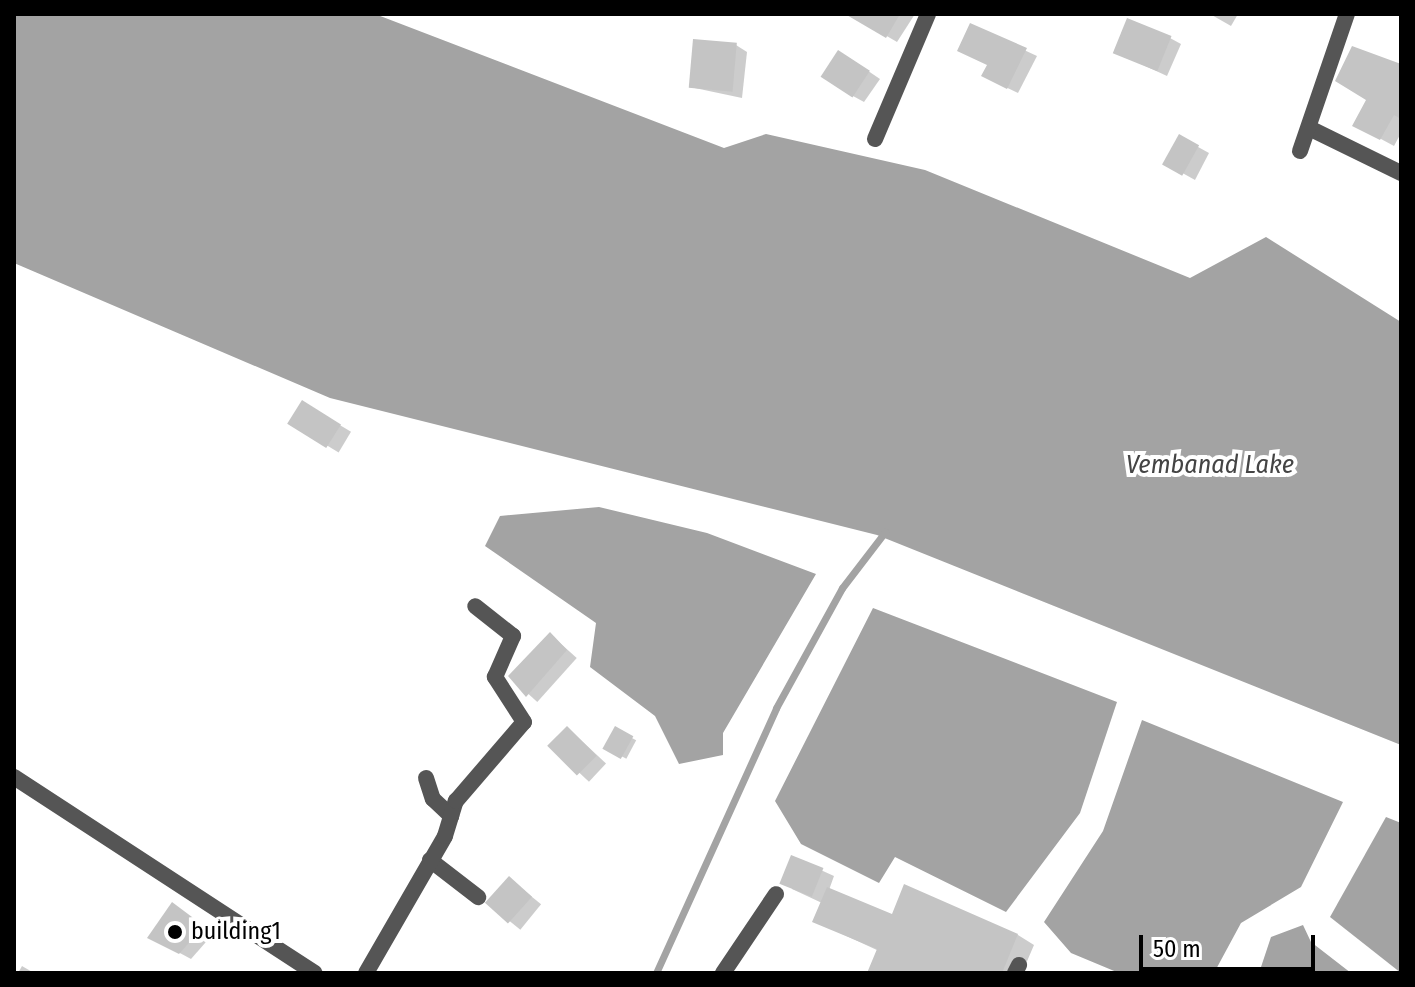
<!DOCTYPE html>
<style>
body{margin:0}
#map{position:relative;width:1415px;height:987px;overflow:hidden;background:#fff;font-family:"Fira Sans Condensed",sans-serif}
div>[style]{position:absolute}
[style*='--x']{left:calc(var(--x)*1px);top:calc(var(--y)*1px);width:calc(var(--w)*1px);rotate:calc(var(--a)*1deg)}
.water>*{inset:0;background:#a3a3a3}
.shadow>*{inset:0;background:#0003;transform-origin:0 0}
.stream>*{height:7px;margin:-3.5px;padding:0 3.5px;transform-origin:3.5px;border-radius:3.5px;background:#a3a3a3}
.building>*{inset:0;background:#c4c4c4;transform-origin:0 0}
.street>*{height:16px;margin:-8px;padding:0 8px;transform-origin:8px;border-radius:8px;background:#555}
.dots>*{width:22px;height:22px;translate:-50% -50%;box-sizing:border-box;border:4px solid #fff;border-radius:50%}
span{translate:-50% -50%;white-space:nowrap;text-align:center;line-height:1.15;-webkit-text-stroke:8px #fff;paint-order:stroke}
.poi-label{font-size:24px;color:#000}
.left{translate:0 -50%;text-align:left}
.water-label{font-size:26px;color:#444;font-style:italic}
.frame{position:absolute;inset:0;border:16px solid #000;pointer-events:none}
.scale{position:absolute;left:1139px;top:935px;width:176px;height:36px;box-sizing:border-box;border:4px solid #000;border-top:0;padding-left:10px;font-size:24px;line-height:28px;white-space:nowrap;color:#000;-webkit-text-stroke:6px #fff;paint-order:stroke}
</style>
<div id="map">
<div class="water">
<div style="clip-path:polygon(14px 14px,375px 14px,724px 148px,766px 134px,925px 170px,1190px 278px,1266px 237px,1401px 322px,1401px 745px,877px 535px,330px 398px,14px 263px)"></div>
<div style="clip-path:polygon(599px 507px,707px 533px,816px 574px,723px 733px,723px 755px,679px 764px,655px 716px,590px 667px,596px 623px,485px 546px,500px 516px)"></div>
<div style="clip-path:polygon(873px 608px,1117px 702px,1080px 813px,1006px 912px,895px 857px,879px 883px,801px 844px,775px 801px)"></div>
<div style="clip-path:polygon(1142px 720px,1343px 802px,1301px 887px,1241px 923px,1214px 973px,1119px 973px,1071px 953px,1044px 922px,1103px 831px)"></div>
<div style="clip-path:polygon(1386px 817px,1401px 823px,1401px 973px,1330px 917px)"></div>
<div style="clip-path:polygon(1303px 925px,1311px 942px,1351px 973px,1259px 973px,1271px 937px)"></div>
</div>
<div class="shadow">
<div style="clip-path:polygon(849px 14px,915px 14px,897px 42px)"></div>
<div style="clip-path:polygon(1210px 14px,1238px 14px,1231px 26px)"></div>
<div style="clip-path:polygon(971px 25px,1037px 56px,1018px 93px,995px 82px)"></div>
<div style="clip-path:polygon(1170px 38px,1181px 44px,1167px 76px,1115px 52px)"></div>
<div style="clip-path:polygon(736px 45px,747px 52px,742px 98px,690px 87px)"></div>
<div style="clip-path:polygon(849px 58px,880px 79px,864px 102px,853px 96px)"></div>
<div style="clip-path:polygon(1401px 70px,1401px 133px,1394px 146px,1368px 132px)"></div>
<div style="clip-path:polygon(1180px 137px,1209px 153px,1195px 180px,1177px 170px)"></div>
<div style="left:303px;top:403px;width:56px;height:24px;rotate:31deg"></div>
<div style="left:550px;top:634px;width:36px;height:59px;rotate:42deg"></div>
<div style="left:568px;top:728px;width:52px;height:25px;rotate:43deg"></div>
<div style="left:615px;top:729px;width:24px;height:21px;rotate:28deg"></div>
<div style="clip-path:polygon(792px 857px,834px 876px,829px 890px,893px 916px,905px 886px,1018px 935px,1034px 945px,1022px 973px,869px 973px,879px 951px,814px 921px,822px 903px,792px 889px)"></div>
<div style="left:510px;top:879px;width:40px;height:33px;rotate:39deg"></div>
<div style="clip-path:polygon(183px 911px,213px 934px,191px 959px,150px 937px)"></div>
<div style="clip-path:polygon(22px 966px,34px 973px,18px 973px)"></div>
</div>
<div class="stream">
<div style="--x:656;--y:973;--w:291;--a:-65.6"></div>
<div style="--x:776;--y:708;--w:137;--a:-61.2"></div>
<div style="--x:842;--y:588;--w:71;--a:-52.5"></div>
</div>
<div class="building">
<div style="clip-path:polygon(845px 14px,900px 14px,886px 38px)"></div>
<div style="left:1127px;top:18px;width:48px;height:38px;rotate:22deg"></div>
<div style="clip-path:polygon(970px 23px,1027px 48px,1007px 89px,981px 76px,987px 65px,957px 51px)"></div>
<div style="left:693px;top:39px;width:44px;height:49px;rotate:5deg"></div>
<div style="clip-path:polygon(1352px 46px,1401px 64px,1401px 119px,1394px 115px,1380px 140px,1352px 126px,1366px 100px,1335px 81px)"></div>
<div style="left:838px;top:50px;width:38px;height:32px;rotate:33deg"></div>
<div style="left:1179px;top:134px;width:23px;height:35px;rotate:29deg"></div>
<div style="left:302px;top:400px;width:46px;height:28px;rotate:32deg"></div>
<div style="clip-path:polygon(550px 632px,567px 650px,526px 697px,508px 676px)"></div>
<div style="left:567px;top:726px;width:42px;height:28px;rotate:45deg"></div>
<div style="left:615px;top:726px;width:21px;height:26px;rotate:29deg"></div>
<div style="left:791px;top:855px;width:35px;height:31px;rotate:22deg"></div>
<div style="left:509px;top:876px;width:31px;height:36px;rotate:42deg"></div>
<div style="clip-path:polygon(904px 884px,1018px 934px,1002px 973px,867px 973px,877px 949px,812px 922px,827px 887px,892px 914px)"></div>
<div style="clip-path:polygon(172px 902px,204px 926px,179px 954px,147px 938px)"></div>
</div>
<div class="street">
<div style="--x:1309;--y:128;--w:102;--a:26.1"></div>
<div style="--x:875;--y:139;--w:136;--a:-67"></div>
<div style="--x:1300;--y:151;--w:145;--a:-71.1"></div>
<div style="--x:14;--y:777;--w:359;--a:33.1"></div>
<div style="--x:426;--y:778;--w:22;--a:72"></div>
<div style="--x:433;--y:799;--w:25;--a:43"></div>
<div style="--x:430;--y:860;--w:61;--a:37.6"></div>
<div style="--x:366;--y:973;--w:158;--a:-60"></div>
<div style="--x:445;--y:836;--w:37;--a:-73"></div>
<div style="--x:456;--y:801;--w:104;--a:-49.3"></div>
<div style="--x:524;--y:722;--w:54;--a:-122.8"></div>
<div style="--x:495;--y:677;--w:45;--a:-66.3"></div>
<div style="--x:513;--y:636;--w:48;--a:-141.7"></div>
<div style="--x:723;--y:973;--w:95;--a:-56.1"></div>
<div style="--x:1015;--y:973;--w:9;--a:-63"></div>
</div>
<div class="dots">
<div style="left:175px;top:932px;background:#000"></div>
</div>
<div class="poi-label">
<span class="left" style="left:191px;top:932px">building1</span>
</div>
<div class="water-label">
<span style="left:1210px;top:465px">Vembanad Lake</span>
</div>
<div class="frame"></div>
<div class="scale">50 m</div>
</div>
